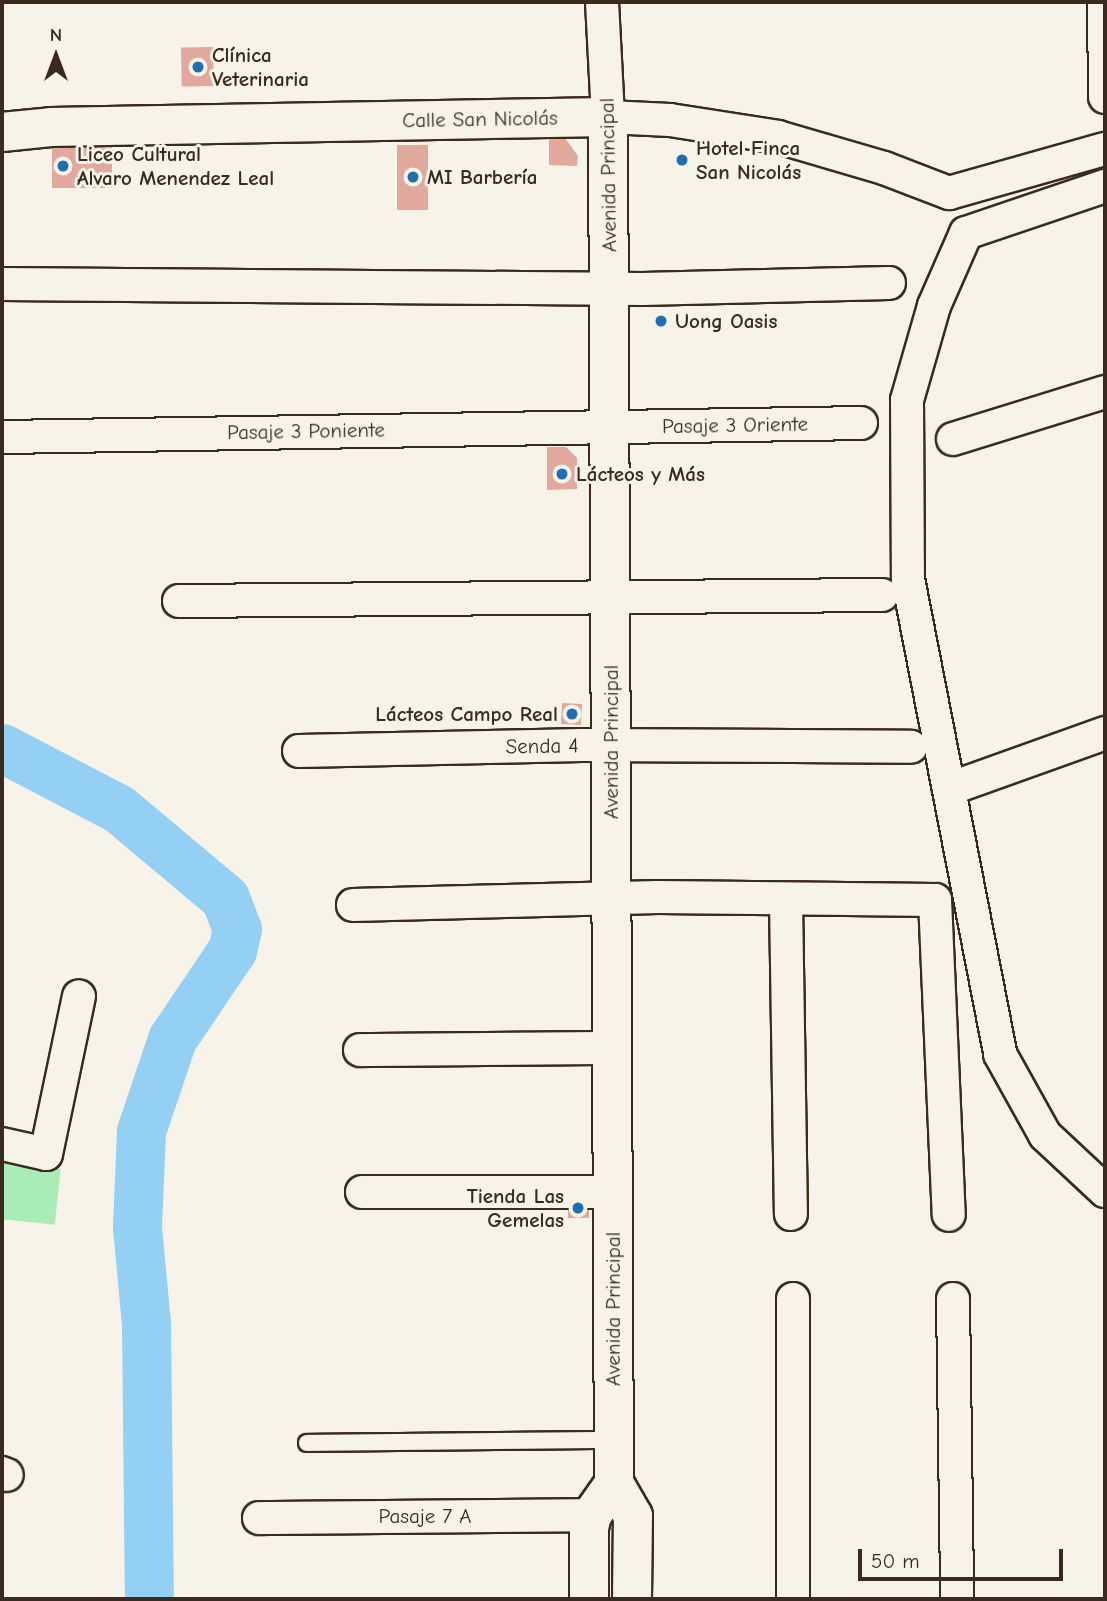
<!DOCTYPE html>
<meta charset="utf-8">
<style>
body{margin:0}
#map{position:relative;width:1107px;height:1601px;overflow:hidden;background:#f7f3e8;font-family:"Comic Neue",sans-serif}
div>[style]{position:absolute}
[style*='--x']{left:calc(var(--x)*1px);top:calc(var(--y)*1px);width:calc(var(--w)*1px);rotate:calc(var(--a)*1deg)}
.green>*{inset:0;background:#a8edb8;transform-origin:0 0}
.river>*{height:49px;margin:-24.5px;padding:0 24.5px;transform-origin:24.5px;border-radius:24.5px;background:#94d0f4}
.building>*{inset:0;background:#e1a89d;transform-origin:0 0}
.roads{filter:drop-shadow(2px 0 #3b2a1e) drop-shadow(-2px 0 #3b2a1e) drop-shadow(0 2px #3b2a1e) drop-shadow(0 -2px #3b2a1e)}
.lane>*{height:16px;margin:-8px;padding:0 8px;transform-origin:8px;border-radius:8px;background:#f7f3e8}
.street>*{height:32px;margin:-16px;padding:0 16px;transform-origin:16px;border-radius:16px;background:#f7f3e8}
.secondary>*{height:38px;margin:-19px;padding:0 19px;transform-origin:19px;border-radius:19px;background:#f7f3e8}
.dots>*{width:19px;height:19px;translate:-50% -50%;box-sizing:border-box;border:4px solid #f7f3e8;border-radius:50%}
span{translate:-50% -50%;white-space:nowrap;text-align:center;line-height:1.15;-webkit-text-stroke:6px #f7f3e8;paint-order:stroke}
.poi-label{font-size:21px;color:#3b2a1e;font-weight:700}
.left{translate:0 -50%;text-align:left}
.right{translate:-100% -50%;text-align:right}
.street-label{font-size:21px;color:#3b2a1e}
.frame{position:absolute;inset:0;border:4px solid #3b2a1e;pointer-events:none}
.north{position:absolute;left:21px;top:21px;width:70px;height:70px;-webkit-text-stroke:5px #f7f3e8;paint-order:stroke;rotate:0deg;font-size:19px;font-weight:700;line-height:28px;text-align:center;color:#3b2a1e}
.north::after{content:'';display:block;margin:auto;width:24px;height:32px;background:#3b2a1e;clip-path:polygon(50% 0,100% 100%,50% 72%,0 100%)}
.scale{position:absolute;left:858px;top:1549px;width:205px;height:32px;box-sizing:border-box;border:4px solid #3b2a1e;border-top:0;padding-left:9px;font-size:21px;line-height:24px;white-space:nowrap;color:#3b2a1e;-webkit-text-stroke:5px #f7f3e8;paint-order:stroke}
</style>
<div id="map">
<div class="green">
<div style="left:2px;top:1163px;width:59px;height:56px;rotate:6deg"></div>
</div>
<div class="river">
<div style="--x:2;--y:748;--w:132;--a:27.5"></div>
<div style="--x:119;--y:809;--w:138;--a:40"></div>
<div style="--x:225;--y:898;--w:33;--a:69"></div>
<div style="--x:237;--y:929;--w:22;--a:103"></div>
<div style="--x:232;--y:950;--w:107;--a:124"></div>
<div style="--x:172;--y:1039;--w:97;--a:108.6"></div>
<div style="--x:141;--y:1131;--w:96;--a:92.4"></div>
<div style="--x:137;--y:1227;--w:97;--a:84.7"></div>
<div style="--x:146;--y:1324;--w:275;--a:89.4"></div>
</div>
<div class="building">
<div style="left:213px;top:47px;width:39px;height:32px;rotate:89deg"></div>
<div style="clip-path:polygon(549px 137px,565px 138px,578px 156px,577px 166px,549px 165px)"></div>
<div style="left:52px;top:144px;width:60px;height:44px"></div>
<div style="left:397px;top:145px;width:31px;height:65px"></div>
<div style="clip-path:polygon(547px 447px,566px 447px,577px 458px,577px 489px,547px 490px)"></div>
<div style="left:562px;top:703px;width:20px;height:21px;rotate:3deg"></div>
<div style="left:568px;top:1197px;width:21px;height:21px"></div>
</div>
<div class="roads">
<div class="lane">
<div style="--x:307;--y:1443;--w:307;--a:-0.6"></div>
</div>
<div class="street">
<div style="--x:602;--y:2;--w:115;--a:87"></div>
<div style="--x:608;--y:117;--w:62;--a:2.8"></div>
<div style="--x:670;--y:120;--w:109;--a:8.9"></div>
<div style="--x:778;--y:137;--w:110;--a:16.3"></div>
<div style="--x:884;--y:168;--w:70;--a:21"></div>
<div style="--x:949;--y:193;--w:162;--a:-15.8"></div>
<div style="--x:1104;--y:2;--w:95;--a:89.4"></div>
<div style="--x:966;--y:233;--w:80;--a:113.7"></div>
<div style="--x:934;--y:306;--w:98;--a:106"></div>
<div style="--x:907;--y:400;--w:179;--a:89.7"></div>
<div style="--x:908;--y:579;--w:484;--a:79"></div>
<div style="--x:1000;--y:1054;--w:93;--a:60.9"></div>
<div style="--x:1045;--y:1135;--w:82;--a:43"></div>
<div style="--x:966;--y:233;--w:147;--a:-18.7"></div>
<div style="--x:2;--y:284;--w:640;--a:0.45"></div>
<div style="--x:642;--y:289;--w:247;--a:-1.4"></div>
<div style="--x:2;--y:437;--w:859;--a:-0.93"></div>
<div style="--x:953;--y:439;--w:159;--a:-17.2"></div>
<div style="--x:179;--y:601;--w:703;--a:-0.49"></div>
<div style="--x:299;--y:751;--w:283;--a:-1.2"></div>
<div style="--x:582;--y:745;--w:329;--a:0.3"></div>
<div style="--x:949;--y:789;--w:166;--a:-19.7"></div>
<div style="--x:786;--y:901;--w:313;--a:89.1"></div>
<div style="--x:353;--y:905;--w:305;--a:-1.5"></div>
<div style="--x:658;--y:897;--w:277;--a:0.6"></div>
<div style="--x:935;--y:900;--w:315;--a:87.5"></div>
<div style="--x:360;--y:1050;--w:252;--a:-0.5"></div>
<div style="--x:2;--y:1144;--w:45;--a:12.8"></div>
<div style="--x:46;--y:1154;--w:161;--a:-78.2"></div>
<div style="--x:362;--y:1192;--w:251;--a:0"></div>
<div style="--x:953;--y:1299;--w:300;--a:89.2"></div>
<div style="--x:2;--y:1473;--w:5;--a:22"></div>
<div style="--x:259;--y:1518;--w:333;--a:-0.5"></div>
<div style="--x:793;--y:1599;--w:300;--a:-90"></div>
</div>
<div class="secondary">
<div style="--x:2;--y:132;--w:49;--a:-5.8"></div>
<div style="--x:51;--y:127;--w:557;--a:-1.03"></div>
<div style="--x:608;--y:117;--w:1366;--a:89.75"></div>
<div style="--x:614;--y:1483;--w:38;--a:60"></div>
<div style="--x:633;--y:1516;--w:83;--a:90.7"></div>
<div style="--x:589;--y:1599;--w:71;--a:-90"></div>
<div style="--x:589;--y:1528;--w:13;--a:-77"></div>
<div style="--x:592;--y:1515;--w:39;--a:-55"></div>
</div>
</div>
<div class="dots">
<div style="left:198px;top:67px;background:#1f6fb2"></div>
<div style="left:682px;top:160px;background:#1f6fb2"></div>
<div style="left:63px;top:166px;background:#1f6fb2"></div>
<div style="left:413px;top:177px;background:#1f6fb2"></div>
<div style="left:661px;top:321px;background:#1f6fb2"></div>
<div style="left:562px;top:474px;background:#1f6fb2"></div>
<div style="left:572px;top:714px;background:#1f6fb2"></div>
<div style="left:578px;top:1208px;background:#1f6fb2"></div>
</div>
<div class="poi-label">
<span class="left" style="left:212px;top:67px">Clínica<br>Veterinaria</span>
<span class="left" style="left:696px;top:160px">Hotel Finca<br>San Nicolás</span>
<span class="left" style="left:77px;top:166px">Liceo Cultural<br>Alvaro Menendez Leal</span>
<span class="left" style="left:427px;top:177px">MI Barbería</span>
<span class="left" style="left:675px;top:321px">Uong Oasis</span>
<span class="left" style="left:576px;top:474px">Lácteos y Más</span>
<span class="right" style="left:558px;top:714px">Lácteos Campo Real</span>
<span class="right" style="left:564px;top:1208px">Tienda Las<br>Gemelas</span>
</div>
<div class="street-label">
<span style="left:480px;top:119px;rotate:-1deg">Calle San Nicolás</span>
<span style="left:608px;top:175px;rotate:-91deg">Avenida Principal</span>
<span style="left:735px;top:425px;rotate:-1deg">Pasaje 3 Oriente</span>
<span style="left:306px;top:431px;rotate:-1deg">Pasaje 3 Poniente</span>
<span style="left:611px;top:742px;rotate:-90deg">Avenida Principal</span>
<span style="left:542px;top:746px;rotate:-1deg">Senda 4</span>
<span style="left:613px;top:1309px;rotate:-90deg">Avenida Principal</span>
<span style="left:425px;top:1516px">Pasaje 7 A</span>
</div>
<div class="frame"></div>
<div class="north">N</div>
<div class="scale">50 m</div>
</div>
